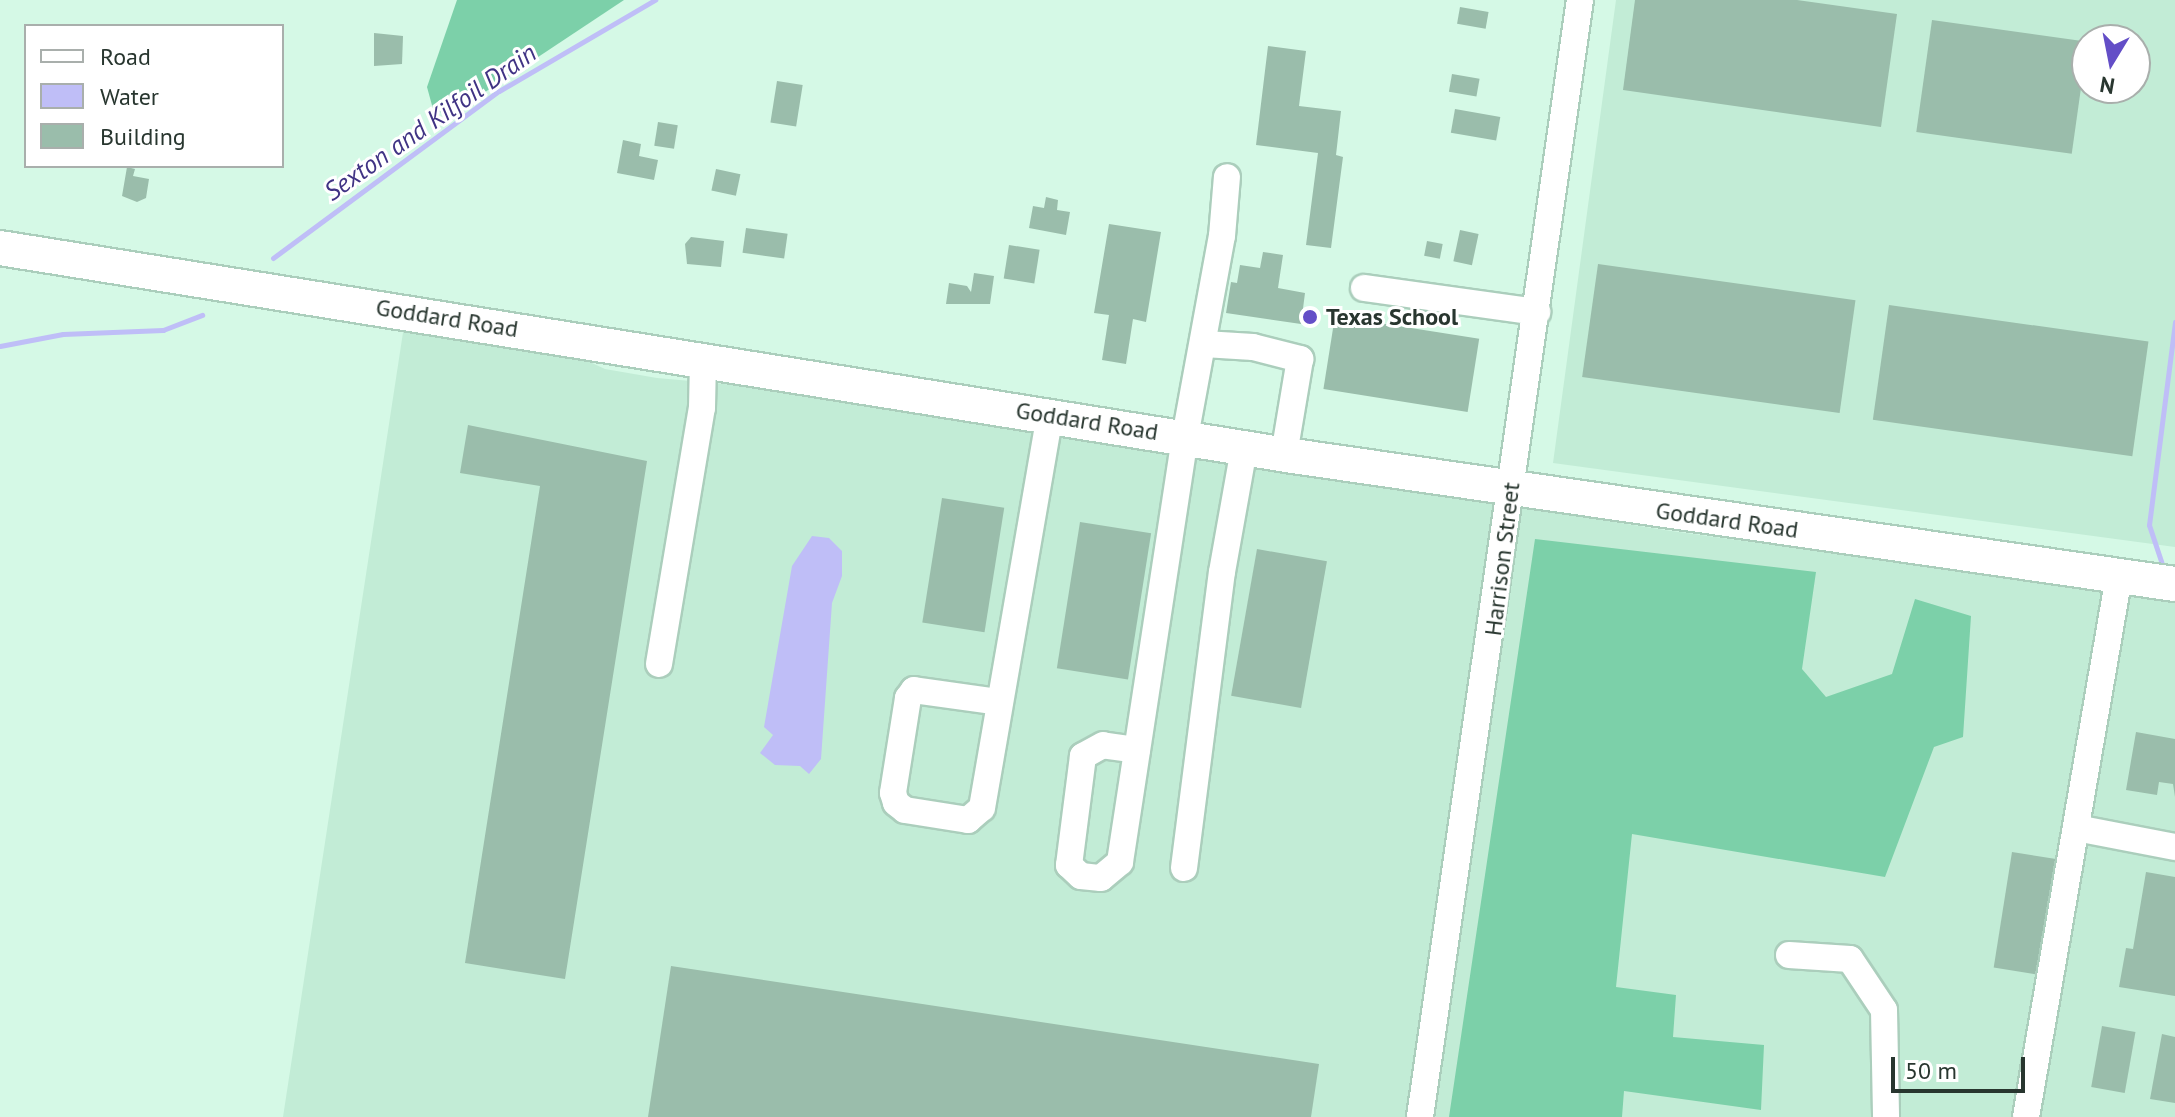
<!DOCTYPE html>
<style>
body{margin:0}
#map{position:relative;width:2175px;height:1117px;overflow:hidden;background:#d5f9e6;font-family:"PT Sans",sans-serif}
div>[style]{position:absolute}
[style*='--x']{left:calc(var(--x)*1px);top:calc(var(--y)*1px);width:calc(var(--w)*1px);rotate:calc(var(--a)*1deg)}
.built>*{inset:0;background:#c2ecd6}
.forest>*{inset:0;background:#7cd0a9}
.water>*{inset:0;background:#bfbef7}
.stream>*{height:5px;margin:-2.5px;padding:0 2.5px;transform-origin:2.5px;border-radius:2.5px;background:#bfbef7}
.building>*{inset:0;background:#9abdab;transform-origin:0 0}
.roads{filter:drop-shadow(2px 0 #abcebc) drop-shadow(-2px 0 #abcebc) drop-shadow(0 2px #abcebc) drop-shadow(0 -2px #abcebc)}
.minor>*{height:26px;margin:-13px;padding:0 13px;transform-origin:13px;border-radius:13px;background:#fff}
.major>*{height:34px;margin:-17px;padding:0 17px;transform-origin:17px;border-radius:17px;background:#fff}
.dots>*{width:22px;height:22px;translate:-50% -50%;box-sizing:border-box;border:4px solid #fff;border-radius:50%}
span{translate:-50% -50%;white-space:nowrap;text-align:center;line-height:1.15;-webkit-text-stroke:6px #fff;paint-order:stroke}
.poi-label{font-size:24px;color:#28362f;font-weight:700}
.left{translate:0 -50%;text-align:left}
.street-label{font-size:24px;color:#28362f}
.water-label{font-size:26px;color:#403384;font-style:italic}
.legend{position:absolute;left:24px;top:24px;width:260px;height:144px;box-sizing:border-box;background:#fff;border:2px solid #a9afac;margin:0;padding:10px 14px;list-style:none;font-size:24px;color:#28362f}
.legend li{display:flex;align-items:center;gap:16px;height:40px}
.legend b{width:40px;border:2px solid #a9afac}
.north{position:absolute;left:2071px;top:24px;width:80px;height:80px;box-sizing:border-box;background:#fff;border:2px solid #a9afac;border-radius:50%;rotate:190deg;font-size:22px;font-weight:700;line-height:32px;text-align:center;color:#28362f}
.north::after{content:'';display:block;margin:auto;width:28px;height:36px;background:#634ec7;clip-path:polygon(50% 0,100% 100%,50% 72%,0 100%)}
.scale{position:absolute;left:1891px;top:1057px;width:134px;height:36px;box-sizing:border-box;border:4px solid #28362f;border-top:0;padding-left:10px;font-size:24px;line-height:28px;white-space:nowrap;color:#28362f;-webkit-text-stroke:6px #fff;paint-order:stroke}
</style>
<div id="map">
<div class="built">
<div style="clip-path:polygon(evenodd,1616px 0,2175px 0,2175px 547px,1553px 463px,1616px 0,2087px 40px,2135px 40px,2135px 88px,2087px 88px,2087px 40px)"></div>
<div style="clip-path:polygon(404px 326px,579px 357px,605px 369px,657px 378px,781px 389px,1671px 531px,2175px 599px,2175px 1117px,283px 1117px)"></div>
</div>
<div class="forest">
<div style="clip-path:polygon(457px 0,624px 0,449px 116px,433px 109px,427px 87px)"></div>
<div style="clip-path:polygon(1535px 539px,1816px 572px,1802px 669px,1826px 697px,1892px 674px,1915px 599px,1971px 616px,1963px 737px,1934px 747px,1885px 877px,1632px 834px,1616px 987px,1676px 995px,1673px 1037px,1764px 1045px,1761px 1110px,1624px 1091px,1622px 1117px,1449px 1117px)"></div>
</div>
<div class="water">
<div style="clip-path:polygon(812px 536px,829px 538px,842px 551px,842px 576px,832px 603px,821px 759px,809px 774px,800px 766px,775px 765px,760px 753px,773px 735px,764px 727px,792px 566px)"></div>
</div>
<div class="stream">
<div style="--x:273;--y:258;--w:281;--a:-36.5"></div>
<div style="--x:499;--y:91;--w:181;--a:-30.3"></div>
<div style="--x:0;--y:346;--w:64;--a:-10.8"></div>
<div style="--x:63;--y:334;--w:100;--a:-2.3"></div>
<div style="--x:163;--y:330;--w:42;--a:-21"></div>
<div style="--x:2162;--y:564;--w:41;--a:-108.4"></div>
<div style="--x:2149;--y:525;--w:205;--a:-82.7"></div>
</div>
<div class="building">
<div style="clip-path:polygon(1635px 0,1797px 0,1897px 14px,1881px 127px,1623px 90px)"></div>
<div style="left:1460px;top:7px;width:29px;height:17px;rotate:10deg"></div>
<div style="left:1932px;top:20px;width:157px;height:113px;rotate:8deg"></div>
<div style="clip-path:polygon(374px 33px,403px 36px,402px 64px,374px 66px)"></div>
<div style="clip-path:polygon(1268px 46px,1306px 51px,1299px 106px,1341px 111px,1336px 155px,1343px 157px,1331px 248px,1306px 245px,1318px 153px,1256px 145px)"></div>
<div style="left:1452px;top:74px;width:28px;height:18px;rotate:10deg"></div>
<div style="left:777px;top:81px;width:26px;height:42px;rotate:9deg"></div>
<div style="left:1455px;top:109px;width:46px;height:24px;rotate:10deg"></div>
<div style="left:658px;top:122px;width:20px;height:24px;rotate:9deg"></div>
<div style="clip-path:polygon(623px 140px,641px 144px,639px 156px,658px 160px,654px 180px,617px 173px)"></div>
<div style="clip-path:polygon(127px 167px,135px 169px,133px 176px,149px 179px,146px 198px,137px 202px,122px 196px)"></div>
<div style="left:716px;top:169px;width:25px;height:22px;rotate:12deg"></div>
<div style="clip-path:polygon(1046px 197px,1058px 200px,1057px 210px,1070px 212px,1066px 235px,1029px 228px,1033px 206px,1044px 208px)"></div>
<div style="clip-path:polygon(1109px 224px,1161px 232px,1146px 322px,1133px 319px,1126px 364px,1102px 360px,1109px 315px,1094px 313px)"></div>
<div style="left:746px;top:228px;width:42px;height:25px;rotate:8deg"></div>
<div style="left:1460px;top:230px;width:19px;height:32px;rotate:12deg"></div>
<div style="clip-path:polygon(691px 237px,724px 241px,721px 267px,687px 264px,685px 244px)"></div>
<div style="left:1427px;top:241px;width:16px;height:15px;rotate:11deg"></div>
<div style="left:1009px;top:245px;width:31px;height:34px;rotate:9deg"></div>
<div style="clip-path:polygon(1263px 252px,1283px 255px,1278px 288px,1305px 293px,1301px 324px,1226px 313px,1231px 282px,1237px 283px,1240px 265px,1260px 268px)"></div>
<div style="left:1598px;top:264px;width:260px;height:114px;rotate:8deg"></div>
<div style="clip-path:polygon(974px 273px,994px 276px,990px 304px,946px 304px,949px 283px,967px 286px,971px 292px)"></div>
<div style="left:1889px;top:305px;width:262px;height:116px;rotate:8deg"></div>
<div style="left:1335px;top:316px;width:146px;height:74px;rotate:9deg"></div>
<div style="clip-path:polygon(468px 425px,647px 461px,565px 979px,465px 963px,540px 486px,460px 473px)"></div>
<div style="left:942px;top:498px;width:63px;height:126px;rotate:9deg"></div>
<div style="left:1080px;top:522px;width:72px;height:148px;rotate:9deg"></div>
<div style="left:1257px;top:549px;width:71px;height:149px;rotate:10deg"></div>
<div style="clip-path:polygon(2136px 732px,2175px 739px,2175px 797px,2173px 784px,2159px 782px,2157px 795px,2126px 790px)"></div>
<div style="left:2012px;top:852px;width:51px;height:117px;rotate:9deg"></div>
<div style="clip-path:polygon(2146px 872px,2175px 877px,2175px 996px,2119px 987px,2126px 948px,2133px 949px)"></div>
<div style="clip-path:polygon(671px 966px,1319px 1064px,1311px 1117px,648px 1117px)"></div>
<div style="left:2102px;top:1026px;width:34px;height:62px;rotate:10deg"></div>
<div style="clip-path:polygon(2162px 1034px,2175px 1037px,2175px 1103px,2150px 1099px)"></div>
</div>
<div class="roads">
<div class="minor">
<div style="--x:1364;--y:288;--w:175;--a:7.9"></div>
<div style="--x:1204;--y:344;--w:49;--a:3.5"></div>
<div style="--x:1253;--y:347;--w:49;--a:14.3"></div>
<div style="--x:1300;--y:359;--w:97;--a:99.5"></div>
<div style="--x:659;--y:664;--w:260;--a:-80.5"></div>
<div style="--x:702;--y:408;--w:49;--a:-88.8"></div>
<div style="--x:999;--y:702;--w:86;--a:-172"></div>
<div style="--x:914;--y:690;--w:10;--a:127"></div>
<div style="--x:908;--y:698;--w:96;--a:99"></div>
<div style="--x:893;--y:793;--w:10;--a:73"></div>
<div style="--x:896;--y:803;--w:11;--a:38"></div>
<div style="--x:905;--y:810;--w:64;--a:9"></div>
<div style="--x:968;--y:820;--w:18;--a:-41"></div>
<div style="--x:982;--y:808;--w:399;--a:-80.2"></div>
<div style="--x:1137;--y:750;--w:34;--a:-172"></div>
<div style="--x:1103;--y:745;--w:23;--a:151"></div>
<div style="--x:1083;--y:756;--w:110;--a:97.3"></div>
<div style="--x:1069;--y:865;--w:16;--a:43"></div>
<div style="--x:1081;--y:876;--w:20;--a:6"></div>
<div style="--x:1101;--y:878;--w:25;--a:-40"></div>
<div style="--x:1120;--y:862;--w:430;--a:-81.3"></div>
<div style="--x:1185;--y:437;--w:204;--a:-79.6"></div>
<div style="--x:1222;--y:236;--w:59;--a:-85.2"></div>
<div style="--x:2076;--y:828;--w:101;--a:10.9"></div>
<div style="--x:1184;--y:868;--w:298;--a:-82.7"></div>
<div style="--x:1222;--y:572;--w:126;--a:-79.9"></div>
<div style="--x:1789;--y:955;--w:61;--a:3.8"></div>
<div style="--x:1850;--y:959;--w:61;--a:56.3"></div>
<div style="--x:1884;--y:1010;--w:107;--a:88.9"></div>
<div style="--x:1420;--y:1117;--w:1128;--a:-81.85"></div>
<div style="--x:2026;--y:1117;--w:549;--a:-80.25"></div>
</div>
<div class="major">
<div style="--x:0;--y:248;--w:1310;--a:9.14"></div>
<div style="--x:1293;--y:456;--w:891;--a:8.26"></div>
</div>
</div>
<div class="dots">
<div style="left:1310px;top:317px;background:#634ec7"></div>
</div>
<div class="poi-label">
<span class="left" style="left:1326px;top:317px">Texas School</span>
</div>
<div class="street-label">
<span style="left:447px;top:318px;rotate:9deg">Goddard Road</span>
<span style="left:1087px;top:421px;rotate:9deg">Goddard Road</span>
<span style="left:1727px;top:520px;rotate:8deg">Goddard Road</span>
<span style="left:1502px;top:559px;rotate:-83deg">Harrison Street</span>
</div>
<div class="water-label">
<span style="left:430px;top:122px;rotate:-35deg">Sexton and Kilfoil Drain</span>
</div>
<ul class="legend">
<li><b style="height:10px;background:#fff"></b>Road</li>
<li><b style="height:22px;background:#bfbef7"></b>Water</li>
<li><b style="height:22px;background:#9abdab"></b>Building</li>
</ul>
<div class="north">N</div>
<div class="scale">50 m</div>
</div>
